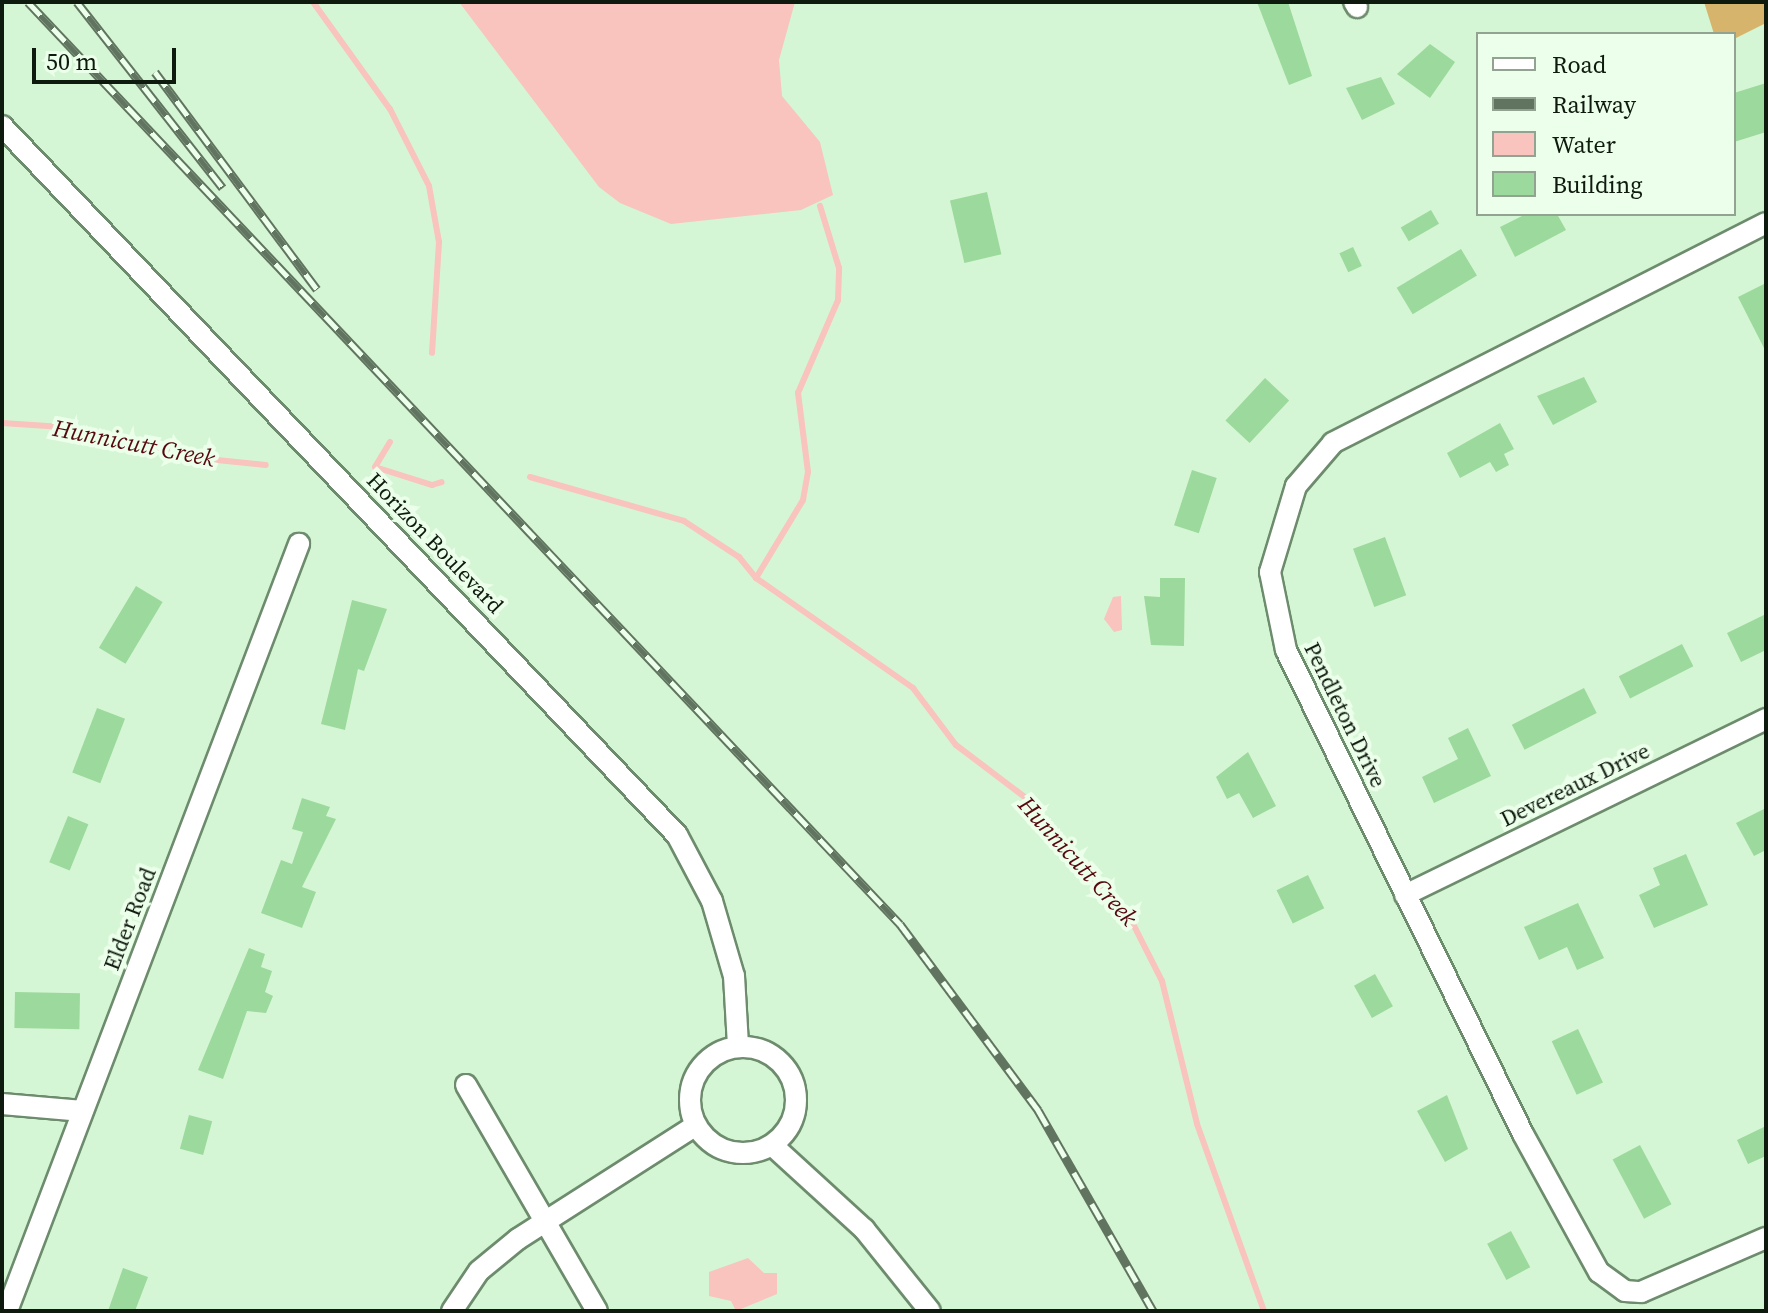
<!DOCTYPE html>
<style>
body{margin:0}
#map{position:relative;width:1768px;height:1313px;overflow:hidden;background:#d5f6d4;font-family:"Source Serif 4",serif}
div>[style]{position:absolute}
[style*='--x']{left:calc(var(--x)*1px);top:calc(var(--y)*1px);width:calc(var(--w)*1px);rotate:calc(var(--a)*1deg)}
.green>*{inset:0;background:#d7b46c}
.water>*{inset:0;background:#f9c3be}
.stream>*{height:6px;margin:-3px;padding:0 3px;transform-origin:3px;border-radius:3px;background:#f9c3be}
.building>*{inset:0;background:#9cd99c;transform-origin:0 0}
.roads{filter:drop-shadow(2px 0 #6d8b6d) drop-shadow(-2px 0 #6d8b6d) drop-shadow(0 2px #6d8b6d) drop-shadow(0 -2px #6d8b6d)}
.minor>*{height:20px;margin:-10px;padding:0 10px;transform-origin:10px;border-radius:10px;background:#fff}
.minor>.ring{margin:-10px;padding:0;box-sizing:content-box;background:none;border:20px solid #fff;border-radius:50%}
.rail>*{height:9px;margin-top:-4.5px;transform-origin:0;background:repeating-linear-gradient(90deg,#ebffea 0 18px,#607460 0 36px);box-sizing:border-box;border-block:2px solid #607460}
span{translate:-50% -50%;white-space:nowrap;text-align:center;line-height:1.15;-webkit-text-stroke:8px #ebffea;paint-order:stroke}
.street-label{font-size:22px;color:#0f1a0f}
.water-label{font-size:24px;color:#55080d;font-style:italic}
.frame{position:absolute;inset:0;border:4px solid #0f1a0f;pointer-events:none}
.legend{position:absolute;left:1476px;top:32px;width:260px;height:184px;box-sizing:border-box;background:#ebffea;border:2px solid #93a392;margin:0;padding:10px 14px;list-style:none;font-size:24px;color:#0f1a0f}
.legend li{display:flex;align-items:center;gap:16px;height:40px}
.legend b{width:40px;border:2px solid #93a392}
.scale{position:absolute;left:32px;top:48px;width:144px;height:36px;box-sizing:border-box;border:4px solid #0f1a0f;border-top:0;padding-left:10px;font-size:24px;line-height:28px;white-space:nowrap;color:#0f1a0f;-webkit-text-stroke:6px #ebffea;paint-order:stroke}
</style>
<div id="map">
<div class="green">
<div style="clip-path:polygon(1704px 2px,1766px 2px,1766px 23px,1734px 39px,1714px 34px)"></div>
</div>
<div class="water">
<div style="clip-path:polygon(459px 2px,795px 2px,779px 60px,782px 96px,820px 142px,833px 195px,801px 210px,671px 224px,620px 203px,599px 187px)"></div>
<div style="clip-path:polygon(1121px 596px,1122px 630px,1114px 632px,1104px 619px,1113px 597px)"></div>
<div style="clip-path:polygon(748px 1258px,764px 1273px,777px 1273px,777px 1294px,736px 1311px,731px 1301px,709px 1296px,709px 1272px)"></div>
</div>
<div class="stream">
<div style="--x:313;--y:2;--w:132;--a:54.3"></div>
<div style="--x:390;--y:109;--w:86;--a:63.1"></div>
<div style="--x:429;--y:186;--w:57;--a:79.9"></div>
<div style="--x:439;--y:242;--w:111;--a:93.6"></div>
<div style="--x:2;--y:423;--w:61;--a:3.8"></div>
<div style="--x:63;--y:427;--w:148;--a:12.5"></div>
<div style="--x:207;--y:459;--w:59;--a:5.8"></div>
<div style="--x:390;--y:442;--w:29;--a:121"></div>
<div style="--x:375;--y:467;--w:60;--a:17.5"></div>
<div style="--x:432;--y:485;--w:10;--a:-17"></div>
<div style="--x:530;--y:477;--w:160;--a:15.9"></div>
<div style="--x:684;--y:521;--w:66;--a:33.2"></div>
<div style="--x:739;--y:557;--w:27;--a:51"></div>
<div style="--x:756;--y:578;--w:192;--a:35"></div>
<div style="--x:913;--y:688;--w:71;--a:53"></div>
<div style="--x:956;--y:745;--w:93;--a:37.1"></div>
<div style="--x:1030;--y:801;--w:72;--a:54.1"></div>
<div style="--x:1072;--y:859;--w:74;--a:43.4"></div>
<div style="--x:1126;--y:910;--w:80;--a:63.1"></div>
<div style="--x:1162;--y:981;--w:147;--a:76.2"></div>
<div style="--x:1197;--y:1124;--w:199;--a:70.3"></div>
<div style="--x:756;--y:578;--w:91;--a:-58.9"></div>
<div style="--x:803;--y:500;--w:28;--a:-80"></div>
<div style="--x:808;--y:472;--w:80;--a:-97.2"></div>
<div style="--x:798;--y:393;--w:101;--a:-66.7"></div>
<div style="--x:838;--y:300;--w:32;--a:-88"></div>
<div style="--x:839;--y:268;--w:65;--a:-107"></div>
</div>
<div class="building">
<div style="clip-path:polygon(1257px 2px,1288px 2px,1312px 76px,1289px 85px)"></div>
<div style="clip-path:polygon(1430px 44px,1455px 62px,1430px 98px,1397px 74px)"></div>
<div style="clip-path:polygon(1381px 77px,1395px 104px,1362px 120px,1346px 88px)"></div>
<div style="clip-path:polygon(1766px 83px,1766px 132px,1734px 142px,1734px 93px)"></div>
<div style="left:987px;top:192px;width:64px;height:38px;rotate:77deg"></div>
<div style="left:1431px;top:210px;width:16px;height:35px;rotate:60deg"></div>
<div style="clip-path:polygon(1526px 214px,1557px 214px,1566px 230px,1515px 257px,1500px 227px)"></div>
<div style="left:1353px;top:247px;width:21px;height:15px;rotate:65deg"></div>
<div style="left:1461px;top:249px;width:31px;height:75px;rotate:59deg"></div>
<div style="clip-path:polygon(1766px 283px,1766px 352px,1738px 297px)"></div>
<div style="clip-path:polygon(1584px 377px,1597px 402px,1553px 425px,1537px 396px)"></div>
<div style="left:1265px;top:378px;width:33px;height:58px;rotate:43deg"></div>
<div style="clip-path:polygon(1500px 423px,1514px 449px,1504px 454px,1509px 465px,1496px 472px,1490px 462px,1460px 478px,1447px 453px)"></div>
<div style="left:1192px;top:470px;width:26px;height:58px;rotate:18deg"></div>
<div style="left:1385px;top:537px;width:62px;height:34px;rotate:70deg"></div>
<div style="clip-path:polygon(1160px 578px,1185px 578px,1184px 646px,1151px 645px,1144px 596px,1160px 597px)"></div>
<div style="left:136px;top:586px;width:31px;height:72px;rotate:31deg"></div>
<div style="clip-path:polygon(352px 600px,387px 609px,364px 671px,358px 669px,345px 730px,321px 724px)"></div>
<div style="clip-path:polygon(1766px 614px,1766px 650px,1741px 662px,1727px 633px)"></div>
<div style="left:1682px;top:644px;width:25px;height:71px;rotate:63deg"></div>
<div style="left:1584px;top:688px;width:28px;height:81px;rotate:63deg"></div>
<div style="left:97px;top:708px;width:30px;height:69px;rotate:21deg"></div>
<div style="clip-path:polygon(1468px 728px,1491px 776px,1434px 803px,1422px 777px,1458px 759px,1448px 738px)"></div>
<div style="clip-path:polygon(1248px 752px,1276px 806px,1253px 818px,1239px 793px,1227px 799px,1216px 777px)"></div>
<div style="clip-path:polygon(302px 798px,330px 807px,326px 816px,336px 819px,302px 887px,316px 892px,302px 928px,261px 913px,281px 860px,292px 864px,303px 832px,292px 829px)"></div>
<div style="clip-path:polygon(1766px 808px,1766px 850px,1754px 856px,1736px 823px)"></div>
<div style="left:68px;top:816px;width:22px;height:50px;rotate:22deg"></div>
<div style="clip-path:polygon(1686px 854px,1708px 905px,1654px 928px,1639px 895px,1660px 885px,1653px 868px)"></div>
<div style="left:1308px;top:875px;width:37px;height:35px;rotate:64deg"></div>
<div style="clip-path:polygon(1578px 903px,1604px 958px,1577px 970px,1567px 947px,1539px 960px,1524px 927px)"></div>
<div style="clip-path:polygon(249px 948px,265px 954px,261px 967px,272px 971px,265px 992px,273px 996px,266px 1013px,247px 1011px,223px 1079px,198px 1070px)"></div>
<div style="left:1375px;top:974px;width:37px;height:24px;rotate:61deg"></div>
<div style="left:15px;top:992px;width:65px;height:36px;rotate:1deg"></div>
<div style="left:1578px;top:1029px;width:59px;height:29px;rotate:65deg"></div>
<div style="clip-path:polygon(1447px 1095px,1468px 1149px,1445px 1162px,1417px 1111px)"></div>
<div style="left:189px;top:1115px;width:24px;height:35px;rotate:15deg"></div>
<div style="clip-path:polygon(1766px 1126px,1766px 1156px,1748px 1164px,1737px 1140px)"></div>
<div style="left:1640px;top:1145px;width:67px;height:31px;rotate:62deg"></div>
<div style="left:1511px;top:1231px;width:41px;height:27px;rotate:62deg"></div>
<div style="clip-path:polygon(123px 1268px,148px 1277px,135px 1311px,108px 1311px)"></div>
</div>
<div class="roads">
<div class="minor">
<div style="--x:1354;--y:2;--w:6;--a:59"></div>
<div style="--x:2;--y:126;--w:979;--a:46.41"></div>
<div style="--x:677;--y:835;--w:75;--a:62.1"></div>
<div style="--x:712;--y:901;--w:78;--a:73.7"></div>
<div style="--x:734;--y:976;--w:70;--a:86.7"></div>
<div style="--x:1766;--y:223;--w:486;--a:153.1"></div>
<div style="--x:1333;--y:443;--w:57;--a:130.7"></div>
<div style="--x:1296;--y:486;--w:90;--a:106.8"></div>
<div style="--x:1270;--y:572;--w:80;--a:78.4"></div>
<div style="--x:1286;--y:650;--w:539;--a:63.91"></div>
<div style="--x:1523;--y:1134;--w:158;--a:61.2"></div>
<div style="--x:1599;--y:1272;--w:32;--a:36"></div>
<div style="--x:1625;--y:1291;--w:16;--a:4"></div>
<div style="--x:1641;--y:1292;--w:136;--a:-23.4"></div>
<div style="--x:1405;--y:895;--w:402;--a:-26"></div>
<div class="ring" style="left:690px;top:1047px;width:86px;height:86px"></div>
<div style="--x:466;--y:1085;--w:261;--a:59.9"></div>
<div style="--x:2;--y:1104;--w:81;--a:4.9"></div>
<div style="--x:772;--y:1145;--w:125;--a:42.4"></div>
<div style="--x:864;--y:1229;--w:105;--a:51.2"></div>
<div style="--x:7;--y:1311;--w:821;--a:-69.16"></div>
<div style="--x:452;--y:1311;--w:48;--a:-56"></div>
<div style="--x:479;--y:1271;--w:50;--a:-39.4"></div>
<div style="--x:518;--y:1239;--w:211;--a:-32.6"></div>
</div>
</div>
<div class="rail">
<div style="--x:28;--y:2;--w:1269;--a:46.6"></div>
<div style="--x:900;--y:924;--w:232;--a:53.4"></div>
<div style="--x:1038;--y:1110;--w:232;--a:60.2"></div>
<div style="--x:77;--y:2;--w:236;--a:51.9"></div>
<div style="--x:155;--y:72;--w:271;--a:53.3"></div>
</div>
<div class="street-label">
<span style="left:435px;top:543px;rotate:46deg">Horizon Boulevard</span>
<span style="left:1345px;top:715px;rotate:64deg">Pendleton Drive</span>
<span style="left:1575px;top:785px;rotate:-26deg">Devereaux Drive</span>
<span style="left:130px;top:919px;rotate:-69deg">Elder Road</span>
</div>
<div class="water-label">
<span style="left:134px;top:443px;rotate:11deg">Hunnicutt Creek</span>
<span style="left:1078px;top:861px;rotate:48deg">Hunnicutt Creek</span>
</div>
<div class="frame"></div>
<ul class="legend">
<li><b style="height:10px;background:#fff"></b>Road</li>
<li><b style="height:10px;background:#607460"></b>Railway</li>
<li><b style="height:22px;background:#f9c3be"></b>Water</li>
<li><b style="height:22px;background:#9cd99c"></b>Building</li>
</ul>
<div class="scale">50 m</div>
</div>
